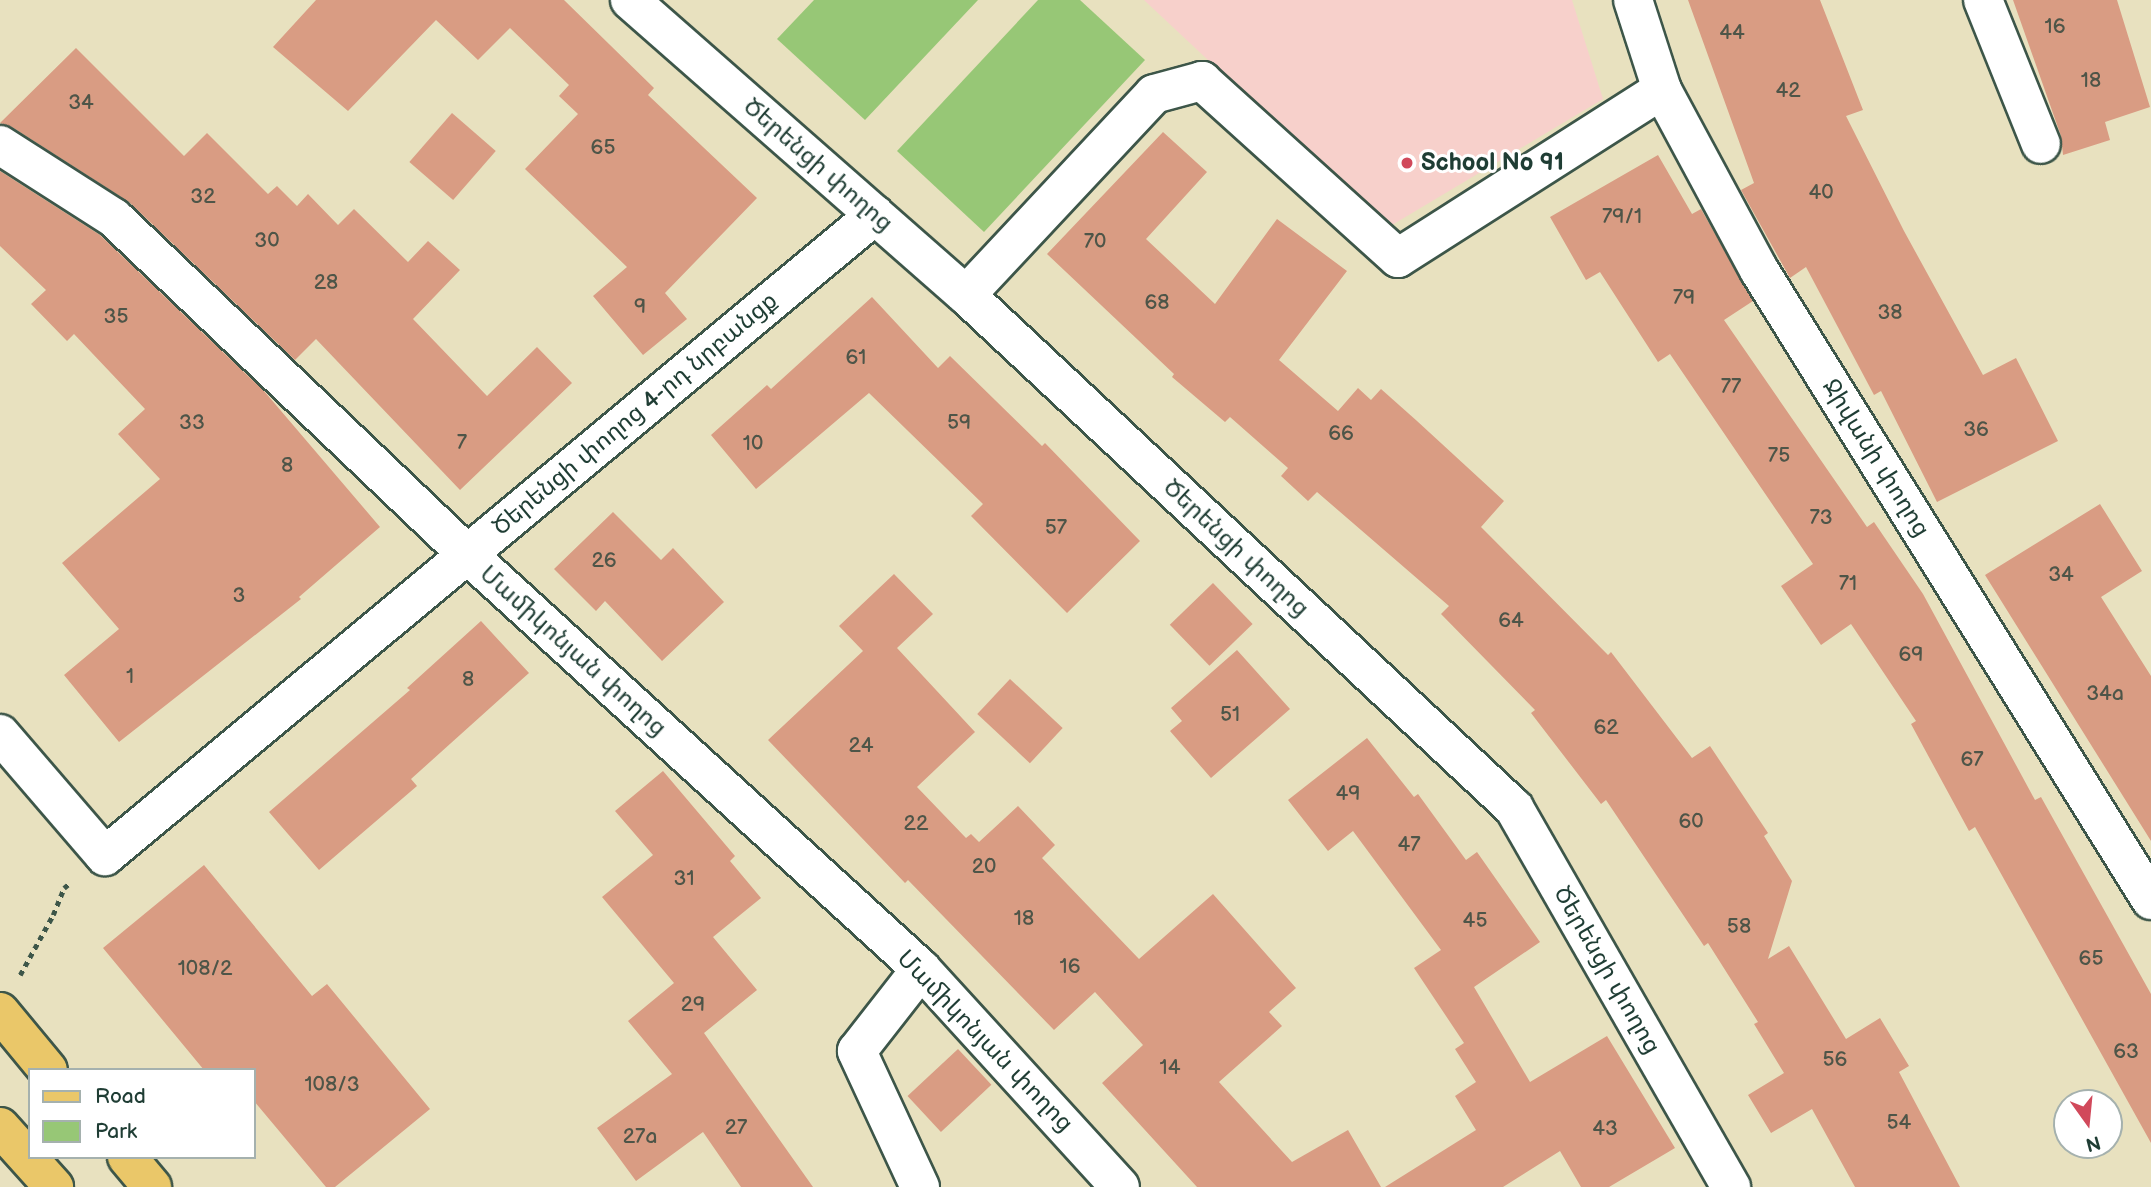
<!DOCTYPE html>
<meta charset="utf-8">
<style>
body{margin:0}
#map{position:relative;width:2151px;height:1187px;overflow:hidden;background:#e8e1bf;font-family:"Balsamiq Sans","Noto Sans Armenian",sans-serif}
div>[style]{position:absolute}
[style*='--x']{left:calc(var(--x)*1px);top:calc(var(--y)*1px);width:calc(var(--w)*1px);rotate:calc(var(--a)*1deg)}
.built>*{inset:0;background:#f7d0cb}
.green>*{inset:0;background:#97c776}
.building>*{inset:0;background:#d99c83;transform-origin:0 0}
.path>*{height:4.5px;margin-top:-2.25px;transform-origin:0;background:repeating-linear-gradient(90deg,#3d5649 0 5px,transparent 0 10px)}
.roads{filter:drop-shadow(2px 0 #3d5649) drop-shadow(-2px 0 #3d5649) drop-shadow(0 2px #3d5649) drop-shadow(0 -2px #3d5649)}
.minor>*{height:38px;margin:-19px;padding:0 19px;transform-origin:19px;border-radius:19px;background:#fff}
.major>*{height:38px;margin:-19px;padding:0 19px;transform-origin:19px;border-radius:19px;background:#eac769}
.dots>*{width:19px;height:19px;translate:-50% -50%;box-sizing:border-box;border:4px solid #fff;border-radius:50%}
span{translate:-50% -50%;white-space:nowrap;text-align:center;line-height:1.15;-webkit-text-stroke:6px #fff;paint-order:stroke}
.number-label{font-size:21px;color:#4e5548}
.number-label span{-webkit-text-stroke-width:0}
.poi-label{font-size:24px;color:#1f3d34;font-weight:700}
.left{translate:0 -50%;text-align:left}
.street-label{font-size:24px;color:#1f3d34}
.legend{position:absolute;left:28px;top:1068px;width:228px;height:91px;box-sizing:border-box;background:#fff;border:2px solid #a5b1ae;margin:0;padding:9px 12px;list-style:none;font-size:21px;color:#1f3d34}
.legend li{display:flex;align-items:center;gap:14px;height:35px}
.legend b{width:35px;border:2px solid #a5b1ae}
.north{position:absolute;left:2053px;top:1089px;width:70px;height:70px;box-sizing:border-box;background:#fff;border:2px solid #a5b1ae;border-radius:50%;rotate:165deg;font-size:19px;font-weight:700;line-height:28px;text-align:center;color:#1f3d34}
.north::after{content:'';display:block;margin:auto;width:24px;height:32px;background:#d1495b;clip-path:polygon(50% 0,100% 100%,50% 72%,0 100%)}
</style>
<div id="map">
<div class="built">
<div style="clip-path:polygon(1144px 0,1572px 0,1603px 99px,1387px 228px)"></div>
</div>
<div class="green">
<div style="clip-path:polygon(814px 0,978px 0,865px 120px,777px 39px)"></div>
<div style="clip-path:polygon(1038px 0,1080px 0,1145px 60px,984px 232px,897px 151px)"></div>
</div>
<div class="building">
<div style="clip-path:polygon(316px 0,564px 0,654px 88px,648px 95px,757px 198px,665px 293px,687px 319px,643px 355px,593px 296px,627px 267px,525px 169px,578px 114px,559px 96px,569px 85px,510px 28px,478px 60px,436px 20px,348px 111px,273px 47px)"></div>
<div style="clip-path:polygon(1688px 0,1820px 0,1863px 110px,1846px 116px,1904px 231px,1983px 375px,2016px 358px,2058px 441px,1937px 502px,1881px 391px,1874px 395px,1806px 267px,1790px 278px,1741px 190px,1754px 183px)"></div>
<div style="clip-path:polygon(2013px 0,2117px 0,2150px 107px,2105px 122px,2110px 140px,2063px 155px,2061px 136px)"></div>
<div style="clip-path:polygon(76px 48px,184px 156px,207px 133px,268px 194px,277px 186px,297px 206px,308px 194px,338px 225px,354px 209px,408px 262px,428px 241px,460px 270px,413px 319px,487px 396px,537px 347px,572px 383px,460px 490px,316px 339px,295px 360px,129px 202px,12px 127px,0 123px)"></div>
<div style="left:452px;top:113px;width:58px;height:65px;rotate:41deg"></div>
<div style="clip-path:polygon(1163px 132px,1207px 172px,1146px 239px,1215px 304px,1277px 219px,1347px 271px,1279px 360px,1338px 411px,1358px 388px,1371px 400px,1381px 389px,1417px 421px,1504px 501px,1481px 527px,1608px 655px,1611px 652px,1692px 758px,1710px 746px,1768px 833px,1764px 836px,1792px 881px,1768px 959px,1789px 946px,1846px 1039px,1880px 1018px,1909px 1066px,1899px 1072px,1960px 1187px,1855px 1187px,1812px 1109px,1771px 1133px,1748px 1095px,1784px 1073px,1754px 1024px,1758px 1022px,1708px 943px,1704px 946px,1606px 800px,1601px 804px,1531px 713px,1535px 710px,1441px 614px,1449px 606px,1317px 492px,1308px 501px,1281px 476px,1288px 468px,1230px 417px,1225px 422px,1172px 377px,1174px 374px,1047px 254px)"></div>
<div style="clip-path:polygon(1658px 155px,1692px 214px,1701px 209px,1753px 301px,1724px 320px,1867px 527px,1874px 522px,1923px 594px,2035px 800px,2041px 797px,2151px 994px,2151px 1143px,1975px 827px,1969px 831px,1911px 724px,1916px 721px,1851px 624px,1821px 645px,1781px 586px,1813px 564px,1670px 354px,1658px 362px,1600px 272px,1586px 280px,1550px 217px)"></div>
<div style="clip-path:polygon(0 171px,100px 235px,264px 391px,380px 527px,299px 597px,301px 599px,119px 742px,64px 675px,119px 629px,62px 563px,160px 479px,118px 434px,145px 409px,74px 334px,67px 341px,31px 304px,46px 290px,0 246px)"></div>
<div style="clip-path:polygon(872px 297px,938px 368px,950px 356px,1042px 446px,1045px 443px,1140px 541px,1067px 613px,971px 516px,983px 504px,869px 393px,756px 489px,711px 435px,767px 385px,771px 389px)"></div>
<div style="clip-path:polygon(2100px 504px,2142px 571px,2101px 597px,2151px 676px,2151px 841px,1985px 575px)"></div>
<div style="clip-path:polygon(613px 512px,661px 560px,673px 548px,724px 602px,662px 661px,605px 601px,596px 611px,554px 569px)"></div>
<div style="clip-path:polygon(894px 574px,933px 614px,897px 648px,975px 732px,917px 787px,966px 838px,971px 834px,979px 842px,1018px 806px,1055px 845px,1042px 858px,1139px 959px,1213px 894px,1296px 988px,1269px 1012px,1282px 1026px,1219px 1082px,1292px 1162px,1348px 1130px,1381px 1187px,1197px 1187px,1102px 1083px,1143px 1045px,1095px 992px,1054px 1030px,908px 880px,905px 883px,768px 740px,863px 651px,839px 626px)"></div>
<div style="left:1213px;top:583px;width:57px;height:60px;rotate:46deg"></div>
<div style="clip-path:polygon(481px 621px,529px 673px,411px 779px,417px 786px,319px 870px,269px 812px,410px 690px,407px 688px)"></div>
<div style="clip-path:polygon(1237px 650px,1290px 709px,1211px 778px,1170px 731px,1182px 721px,1171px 708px)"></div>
<div style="left:1010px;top:679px;width:72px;height:48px;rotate:43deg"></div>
<div style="clip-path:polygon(1367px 738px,1414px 797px,1418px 794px,1466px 860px,1477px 852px,1540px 942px,1474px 987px,1530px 1082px,1607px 1036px,1675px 1148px,1609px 1187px,1581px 1187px,1560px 1151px,1503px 1187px,1385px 1187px,1476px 1130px,1455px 1096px,1476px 1082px,1455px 1049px,1464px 1043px,1414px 968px,1441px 950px,1353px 831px,1328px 851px,1288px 800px)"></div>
<div style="clip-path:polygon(663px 771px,735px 856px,730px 861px,761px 898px,713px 937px,757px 990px,704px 1033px,813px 1187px,741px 1187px,703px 1132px,636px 1181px,597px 1128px,672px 1074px,628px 1021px,674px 983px,602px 897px,653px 855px,615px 811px)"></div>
<div style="clip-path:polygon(204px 865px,312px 996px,327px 984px,430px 1109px,335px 1187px,326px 1187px,254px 1101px,254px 1070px,204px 1070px,103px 948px)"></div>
<div style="left:958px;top:1049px;width:49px;height:69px;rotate:47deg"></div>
</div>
<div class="path">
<div style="--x:20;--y:975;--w:68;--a:-61.2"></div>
<div style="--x:53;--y:915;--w:29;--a:-68"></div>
<div style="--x:64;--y:888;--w:9;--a:-41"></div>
</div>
<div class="roads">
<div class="minor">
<div style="--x:630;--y:0;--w:447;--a:41.3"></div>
<div style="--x:966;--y:295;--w:751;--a:43.11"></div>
<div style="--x:1514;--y:808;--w:437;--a:60.2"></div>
<div style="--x:1633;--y:0;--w:95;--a:72.1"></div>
<div style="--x:1662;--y:90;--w:204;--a:61.7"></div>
<div style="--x:1759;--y:270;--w:742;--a:58.11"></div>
<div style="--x:1983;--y:0;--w:155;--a:68.1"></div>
<div style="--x:0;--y:145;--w:135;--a:32.6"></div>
<div style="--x:114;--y:218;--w:487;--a:43.6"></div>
<div style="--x:467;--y:554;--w:615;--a:42.43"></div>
<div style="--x:921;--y:969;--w:295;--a:47.6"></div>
<div style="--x:966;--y:295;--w:275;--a:-46.9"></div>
<div style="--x:1154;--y:94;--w:50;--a:-15.2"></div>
<div style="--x:1202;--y:81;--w:264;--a:42.1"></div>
<div style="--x:1398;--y:258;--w:313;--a:-32.5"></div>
<div style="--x:0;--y:734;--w:161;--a:49.3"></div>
<div style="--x:105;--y:856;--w:1002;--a:-39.78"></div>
<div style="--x:920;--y:1187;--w:150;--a:-114.9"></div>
<div style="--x:857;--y:1051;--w:104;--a:-52"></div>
</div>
<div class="major">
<div style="--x:0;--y:1012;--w:75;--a:50.4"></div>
<div style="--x:0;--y:1127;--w:81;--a:48"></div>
<div style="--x:127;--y:1157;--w:39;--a:50"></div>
</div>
</div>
<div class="dots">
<div style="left:1407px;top:163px;background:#d1495b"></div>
</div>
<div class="number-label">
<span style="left:2055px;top:27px">16</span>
<span style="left:1732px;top:33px">44</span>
<span style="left:2091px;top:81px">18</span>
<span style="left:1788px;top:91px">42</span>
<span style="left:81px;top:103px">34</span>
<span style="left:603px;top:148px">65</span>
<span style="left:1821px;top:193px">40</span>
<span style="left:203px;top:197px">32</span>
<span style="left:1622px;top:217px">79/1</span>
<span style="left:267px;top:241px">30</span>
<span style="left:1095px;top:242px">70</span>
<span style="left:326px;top:283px">28</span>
<span style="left:1684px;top:298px">79</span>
<span style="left:1157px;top:303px">68</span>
<span style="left:640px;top:307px">9</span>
<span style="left:1890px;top:313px">38</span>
<span style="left:116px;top:317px">35</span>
<span style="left:856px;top:358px">61</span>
<span style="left:1731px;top:387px">77</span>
<span style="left:192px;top:423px">33</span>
<span style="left:959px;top:423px">59</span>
<span style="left:1976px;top:430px">36</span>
<span style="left:1341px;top:434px">66</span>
<span style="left:462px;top:443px">7</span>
<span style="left:753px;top:444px">10</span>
<span style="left:1779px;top:456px">75</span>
<span style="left:287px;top:466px">8</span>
<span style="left:1821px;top:518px">73</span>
<span style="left:1056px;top:528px">57</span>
<span style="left:604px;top:561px">26</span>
<span style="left:2061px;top:575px">34</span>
<span style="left:1848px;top:584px">71</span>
<span style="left:239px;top:596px">3</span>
<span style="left:1511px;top:621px">64</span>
<span style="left:1911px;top:655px">69</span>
<span style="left:130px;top:677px">1</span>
<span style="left:468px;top:680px">8</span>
<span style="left:2105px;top:694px">34a</span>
<span style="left:1230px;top:715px">51</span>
<span style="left:1606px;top:728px">62</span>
<span style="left:861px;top:746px">24</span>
<span style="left:1972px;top:760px">67</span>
<span style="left:1348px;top:794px">49</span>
<span style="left:1691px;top:822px">60</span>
<span style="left:916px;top:824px">22</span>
<span style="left:1409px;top:845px">47</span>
<span style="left:984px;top:867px">20</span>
<span style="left:684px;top:879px">31</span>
<span style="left:1024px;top:919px">18</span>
<span style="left:1475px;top:921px">45</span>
<span style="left:1739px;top:927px">58</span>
<span style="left:2091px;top:959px">65</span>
<span style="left:1070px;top:967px">16</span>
<span style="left:205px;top:969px">108/2</span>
<span style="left:693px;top:1005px">29</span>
<span style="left:2126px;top:1052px">63</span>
<span style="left:1835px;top:1060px">56</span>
<span style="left:1170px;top:1068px">14</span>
<span style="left:332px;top:1085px">108/3</span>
<span style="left:1899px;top:1123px">54</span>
<span style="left:736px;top:1128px">27</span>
<span style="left:1605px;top:1129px">43</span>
<span style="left:640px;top:1137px">27a</span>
</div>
<div class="poi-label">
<span class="left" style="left:1421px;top:163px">School No 91</span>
</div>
<div class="street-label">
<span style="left:818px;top:165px;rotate:41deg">Ծերենցի փողոց</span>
<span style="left:635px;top:414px;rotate:-40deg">Ծերենցի փողոց 4-րդ նրբանցք</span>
<span style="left:1876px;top:458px;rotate:58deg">Ջիվանի փողոց</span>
<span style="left:1236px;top:548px;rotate:43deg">Ծերենցի փողոց</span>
<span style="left:573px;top:651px;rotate:42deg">Մամիկոնյան փողոց</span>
<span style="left:1607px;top:970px;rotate:60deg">Ծերենցի փողոց</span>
<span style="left:985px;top:1041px;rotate:46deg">Մամիկոնյան փողոց</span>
</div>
<ul class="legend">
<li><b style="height:9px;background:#eac769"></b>Road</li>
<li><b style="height:19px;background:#97c776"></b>Park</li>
</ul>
<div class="north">N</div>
</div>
